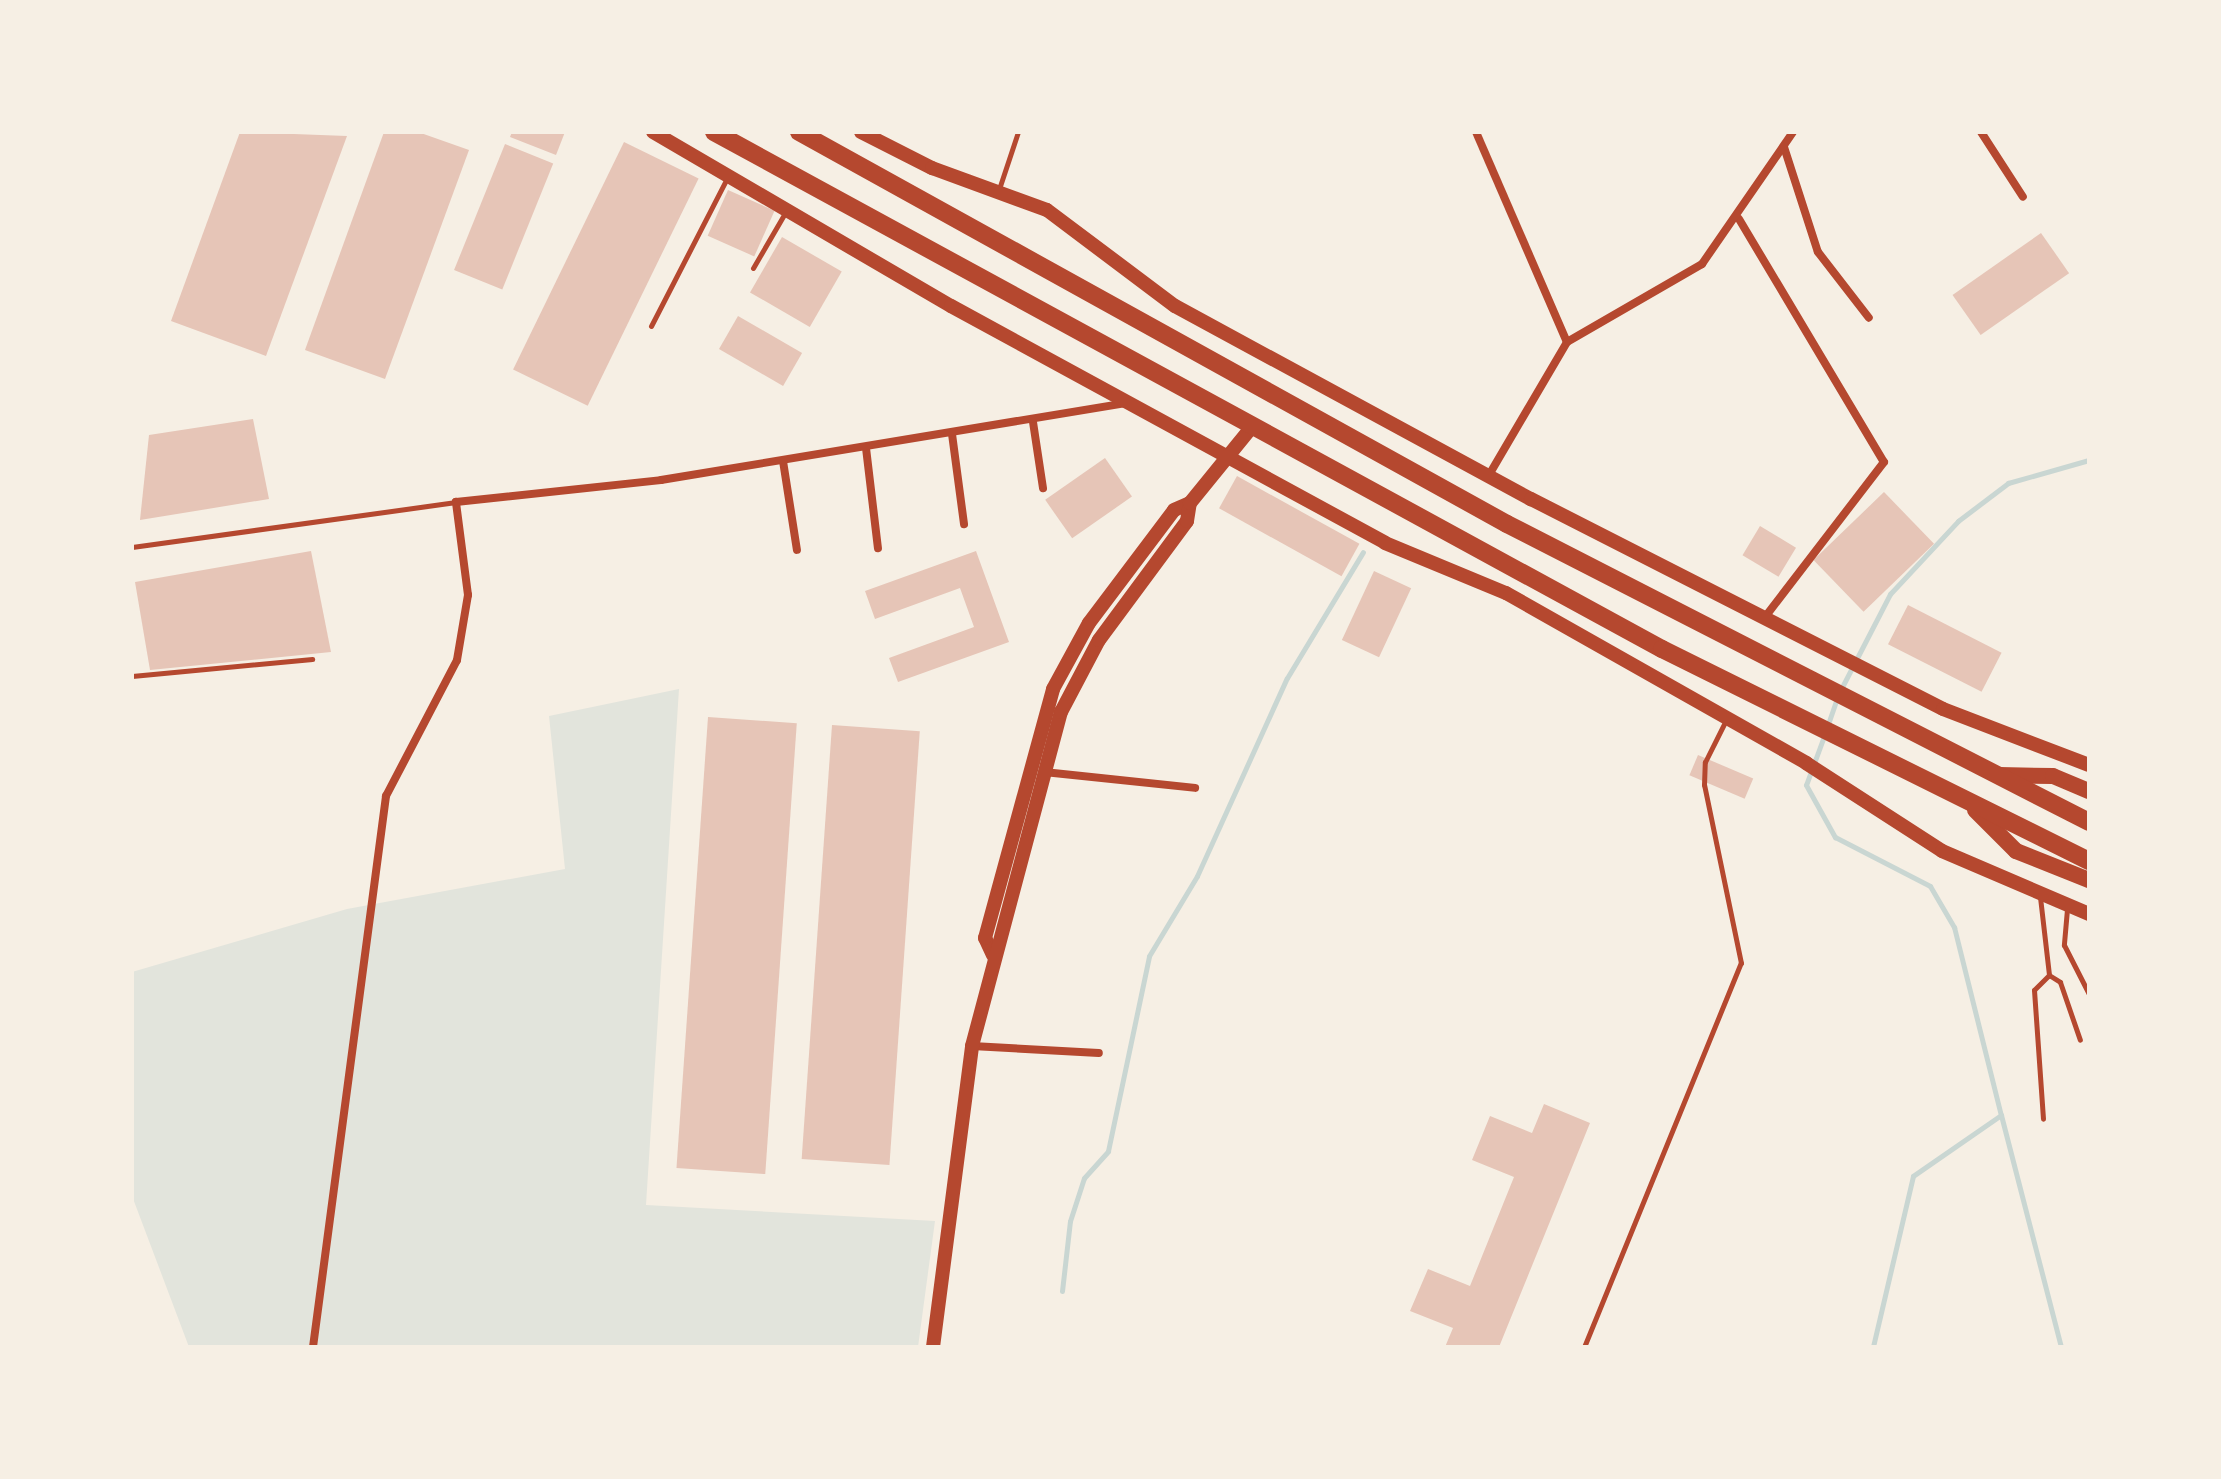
<!DOCTYPE html>
<style>
body{margin:0}
#map{position:relative;width:2221px;height:1479px;overflow:hidden;background:#f6efe4;font-family:"Asap Condensed",sans-serif}
div>[style]{position:absolute}
[style*='--x']{left:calc(var(--x)*1px);top:calc(var(--y)*1px);width:calc(var(--w)*1px);rotate:calc(var(--a)*1deg)}
.green>*{inset:0;background:#e2e4dc}
.stream>*{height:5px;margin:-2.5px;padding:0 2.5px;transform-origin:2.5px;border-radius:2.5px;background:#c9d6d2}
.building>*{inset:0;background:#e6c5b7;transform-origin:0 0}
.service>*{height:5px;margin:-2.5px;padding:0 2.5px;transform-origin:2.5px;border-radius:2.5px;background:#b5482f}
.minor>*{height:8px;margin:-4px;padding:0 4px;transform-origin:4px;border-radius:4px;background:#b5482f}
.tertiary>*{height:14px;margin:-7px;padding:0 7px;transform-origin:7px;border-radius:7px;background:#b5482f}
.secondary>*{height:16px;margin:-8px;padding:0 8px;transform-origin:8px;border-radius:8px;background:#b5482f}
.trunk>*{height:18px;margin:-9px;padding:0 9px;transform-origin:9px;border-radius:9px;background:#b5482f}
span{translate:-50% -50%;white-space:nowrap;text-align:center;line-height:1.15;-webkit-text-stroke:7px #f6efe4;paint-order:stroke}
.frame{position:absolute;inset:0;border:134px solid #f6efe4;pointer-events:none}
</style>
<div id="map">
<div class="green">
<div style="clip-path:polygon(679px 689px,646px 1205px,935px 1221px,918px 1347px,189px 1347px,132px 1196px,132px 972px,347px 909px,565px 869px,549px 716px)"></div>
</div>
<div class="stream">
<div style="--x:1841;--y:689;--w:107;--a:-62.7"></div>
<div style="--x:1890;--y:594;--w:100;--a:-47"></div>
<div style="--x:1958;--y:521;--w:63;--a:-37.2"></div>
<div style="--x:2008;--y:483;--w:84;--a:-15.9"></div>
<div style="--x:1827;--y:727;--w:31;--a:-71"></div>
<div style="--x:1824;--y:736;--w:52;--a:110.2"></div>
<div style="--x:1806;--y:785;--w:60;--a:60.9"></div>
<div style="--x:1835;--y:837;--w:107;--a:27.3"></div>
<div style="--x:1930;--y:886;--w:48;--a:59.7"></div>
<div style="--x:1954;--y:927;--w:194;--a:76"></div>
<div style="--x:2001;--y:1115;--w:107;--a:145.3"></div>
<div style="--x:1913;--y:1176;--w:176;--a:103.2"></div>
<div style="--x:2001;--y:1115;--w:240;--a:75.5"></div>
<div style="--x:1062;--y:1291;--w:70;--a:-83.5"></div>
<div style="--x:1070;--y:1221;--w:45;--a:-72"></div>
<div style="--x:1084;--y:1178;--w:36;--a:-48"></div>
<div style="--x:1108;--y:1151;--w:199;--a:-78.1"></div>
<div style="--x:1149;--y:956;--w:93;--a:-59"></div>
<div style="--x:1197;--y:876;--w:217;--a:-65.6"></div>
<div style="--x:1287;--y:678;--w:147;--a:-58.9"></div>
</div>
<div class="building">
<div style="clip-path:polygon(240px 132px,347px 136px,266px 356px,171px 321px)"></div>
<div style="clip-path:polygon(384px 132px,418px 132px,469px 150px,385px 379px,305px 350px)"></div>
<div style="clip-path:polygon(512px 132px,565px 132px,556px 155px,510px 137px)"></div>
<div style="left:624px;top:142px;width:83px;height:253px;rotate:26deg"></div>
<div style="left:505px;top:144px;width:52px;height:136px;rotate:22deg"></div>
<div style="left:728px;top:190px;width:51px;height:50px;rotate:24deg"></div>
<div style="left:2041px;top:233px;width:49px;height:108px;rotate:55deg"></div>
<div style="left:782px;top:237px;width:69px;height:64px;rotate:30deg"></div>
<div style="left:738px;top:316px;width:74px;height:38px;rotate:30deg"></div>
<div style="clip-path:polygon(253px 419px,269px 499px,140px 520px,149px 435px)"></div>
<div style="left:1105px;top:458px;width:47px;height:73px;rotate:55deg"></div>
<div style="left:1237px;top:476px;width:140px;height:37px;rotate:29deg"></div>
<div style="left:1884px;top:492px;width:72px;height:98px;rotate:46deg"></div>
<div style="left:1760px;top:526px;width:42px;height:34px;rotate:31deg"></div>
<div style="clip-path:polygon(311px 551px,331px 652px,150px 670px,135px 582px)"></div>
<div style="clip-path:polygon(976px 551px,1009px 642px,898px 682px,889px 658px,974px 627px,960px 588px,875px 619px,865px 591px)"></div>
<div style="left:1374px;top:571px;width:41px;height:76px;rotate:25deg"></div>
<div style="left:1908px;top:605px;width:105px;height:44px;rotate:27deg"></div>
<div style="left:708px;top:717px;width:89px;height:452px;rotate:4deg"></div>
<div style="left:832px;top:725px;width:88px;height:435px;rotate:4deg"></div>
<div style="left:1698px;top:755px;width:60px;height:22px;rotate:23deg"></div>
<div style="clip-path:polygon(1544px 1104px,1590px 1123px,1499px 1347px,1445px 1347px,1453px 1328px,1410px 1311px,1428px 1269px,1470px 1286px,1514px 1177px,1472px 1160px,1490px 1116px,1532px 1133px)"></div>
</div>
<div class="service">
<div style="--x:999;--y:189;--w:60;--a:-71.6"></div>
<div style="--x:753;--y:268;--w:66;--a:-59.9"></div>
<div style="--x:651;--y:326;--w:166;--a:-62.8"></div>
<div style="--x:132;--y:547;--w:327;--a:-7.9"></div>
<div style="--x:132;--y:676;--w:181;--a:-5.4"></div>
<div style="--x:2040;--y:897;--w:79;--a:83.4"></div>
<div style="--x:2049;--y:975;--w:21;--a:135"></div>
<div style="--x:2034;--y:990;--w:129;--a:86"></div>
<div style="--x:2067;--y:909;--w:36;--a:95"></div>
<div style="--x:2064;--y:945;--w:55;--a:63"></div>
<div style="--x:2049;--y:975;--w:13;--a:32"></div>
<div style="--x:2060;--y:982;--w:61;--a:71"></div>
<div style="--x:1584;--y:1347;--w:415;--a:-67.8"></div>
<div style="--x:1741;--y:963;--w:182;--a:-101.7"></div>
<div style="--x:1704;--y:785;--w:23;--a:-88"></div>
<div style="--x:1705;--y:762;--w:47;--a:-63.4"></div>
</div>
<div class="minor">
<div style="--x:1476;--y:132;--w:229;--a:66.6"></div>
<div style="--x:1981;--y:132;--w:77;--a:57.1"></div>
<div style="--x:1784;--y:147;--w:110;--a:72.1"></div>
<div style="--x:1818;--y:252;--w:83;--a:52.3"></div>
<div style="--x:1739;--y:219;--w:283;--a:59.2"></div>
<div style="--x:1884;--y:462;--w:195;--a:127.5"></div>
<div style="--x:1033;--y:422;--w:67;--a:81.4"></div>
<div style="--x:952;--y:434;--w:91;--a:82.4"></div>
<div style="--x:866;--y:448;--w:101;--a:83.2"></div>
<div style="--x:783;--y:461;--w:90;--a:81.1"></div>
<div style="--x:1489;--y:475;--w:154;--a:-59.6"></div>
<div style="--x:1567;--y:342;--w:156;--a:-30"></div>
<div style="--x:1702;--y:264;--w:160;--a:-55.4"></div>
<div style="--x:1044;--y:772;--w:152;--a:6"></div>
<div style="--x:972;--y:1046;--w:127;--a:3.2"></div>
<div style="--x:313;--y:1347;--w:556;--a:-82.45"></div>
<div style="--x:386;--y:796;--w:153;--a:-62.4"></div>
<div style="--x:457;--y:660;--w:66;--a:-80.4"></div>
<div style="--x:468;--y:595;--w:94;--a:-97.4"></div>
<div style="--x:456;--y:502;--w:206;--a:-6.1"></div>
<div style="--x:661;--y:480;--w:471;--a:-9.4"></div>
</div>
<div class="tertiary">
<div style="--x:653;--y:132;--w:345;--a:30.3"></div>
<div style="--x:951;--y:306;--w:494;--a:28.6"></div>
<div style="--x:1385;--y:543;--w:131;--a:22.5"></div>
<div style="--x:1506;--y:593;--w:345;--a:29.5"></div>
<div style="--x:1806;--y:763;--w:162;--a:32.9"></div>
<div style="--x:1942;--y:851;--w:160;--a:23.2"></div>
<div style="--x:861;--y:132;--w:80;--a:26.9"></div>
<div style="--x:932;--y:168;--w:122;--a:20.1"></div>
<div style="--x:1047;--y:210;--w:160;--a:36.9"></div>
<div style="--x:1175;--y:306;--w:405;--a:28.5"></div>
<div style="--x:1531;--y:499;--w:462;--a:27"></div>
<div style="--x:1943;--y:709;--w:156;--a:21"></div>
<div style="--x:993;--y:955;--w:19;--a:-115"></div>
<div style="--x:985;--y:938;--w:258;--a:-74.7"></div>
<div style="--x:1053;--y:689;--w:75;--a:-61.4"></div>
<div style="--x:1089;--y:623;--w:141;--a:-53"></div>
<div style="--x:1174;--y:510;--w:17;--a:-24"></div>
<div style="--x:933;--y:1347;--w:304;--a:-82.6"></div>
<div style="--x:972;--y:1046;--w:346;--a:-75.1"></div>
<div style="--x:1061;--y:712;--w:81;--a:-62.2"></div>
<div style="--x:1099;--y:640;--w:148;--a:-53.5"></div>
<div style="--x:1187;--y:521;--w:18;--a:-81"></div>
<div style="--x:1190;--y:503;--w:97;--a:-50.9"></div>
</div>
<div class="secondary">
<div style="--x:1999;--y:775;--w:54;--a:1.1"></div>
<div style="--x:2053;--y:776;--w:39;--a:23"></div>
<div style="--x:1975;--y:810;--w:58;--a:45"></div>
<div style="--x:2016;--y:851;--w:79;--a:21.7"></div>
</div>
<div class="trunk">
<div style="--x:714;--y:132;--w:1080;--a:28.61"></div>
<div style="--x:1662;--y:649;--w:477;--a:26.4"></div>
<div style="--x:799;--y:132;--w:809;--a:28.97"></div>
<div style="--x:1507;--y:524;--w:654;--a:27.11"></div>
</div>
<div class="frame"></div>
</div>
